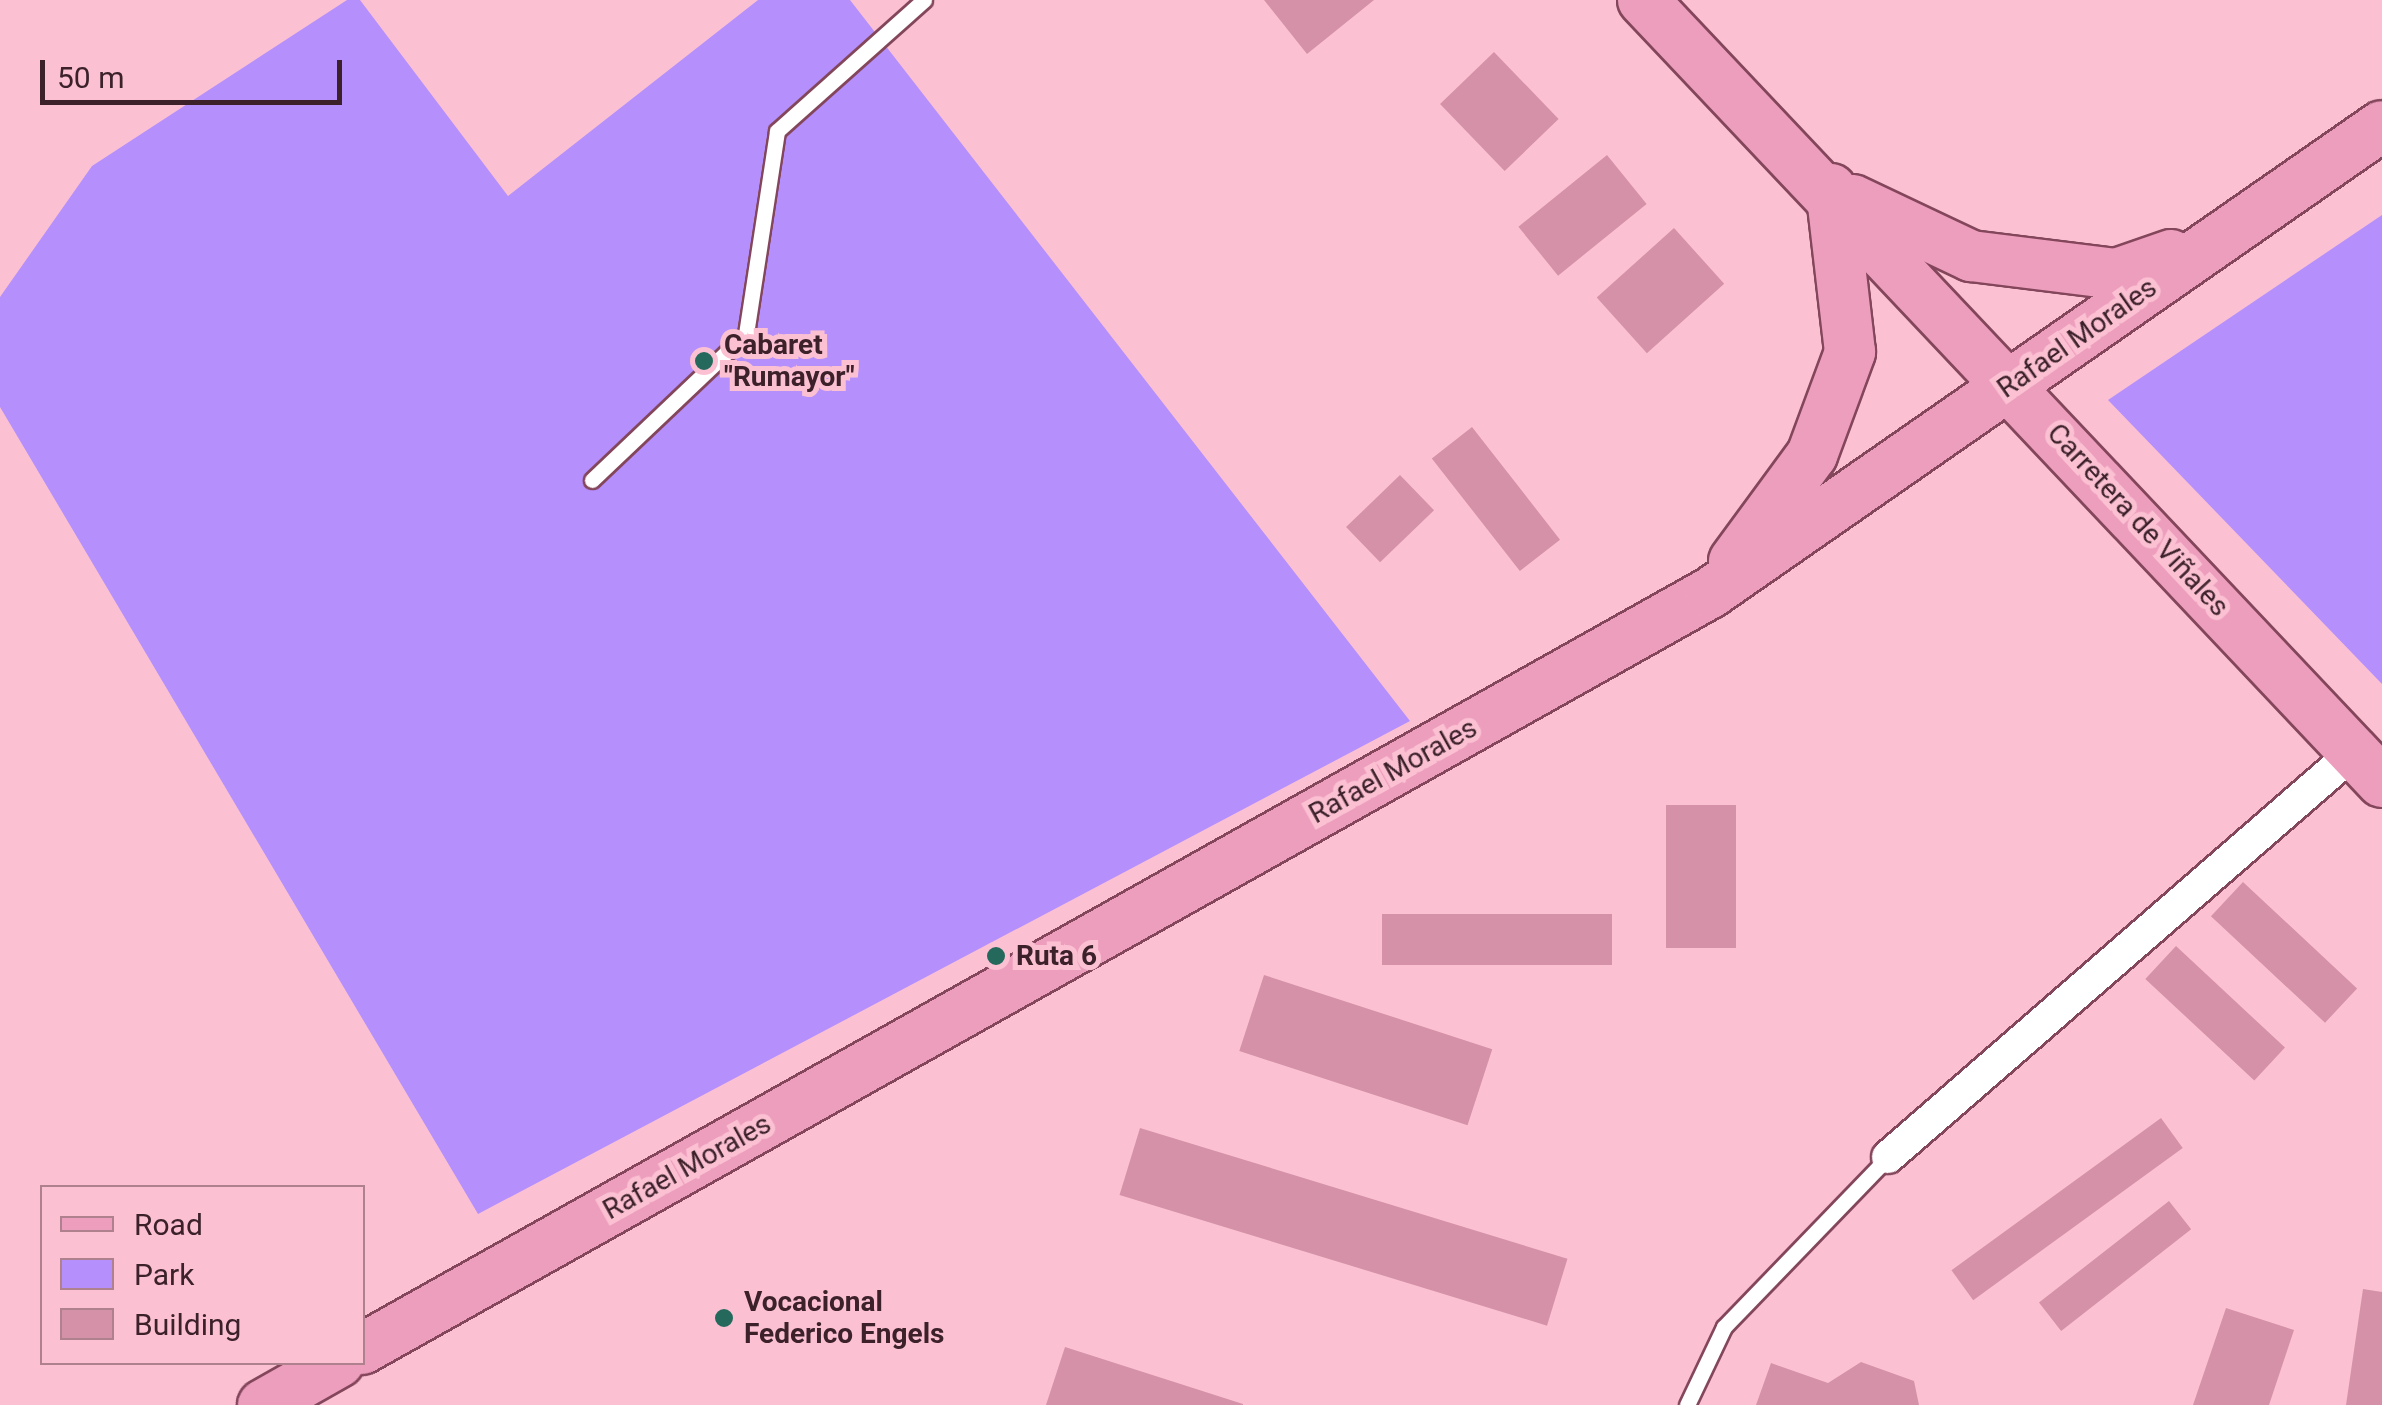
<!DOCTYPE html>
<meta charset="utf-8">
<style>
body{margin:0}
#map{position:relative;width:2382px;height:1405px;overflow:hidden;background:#fbc1d3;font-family:Roboto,sans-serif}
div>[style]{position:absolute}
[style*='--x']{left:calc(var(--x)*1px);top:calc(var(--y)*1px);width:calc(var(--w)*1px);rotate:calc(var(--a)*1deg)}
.green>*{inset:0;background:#b58ffc}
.building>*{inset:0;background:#d591a7;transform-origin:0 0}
.roads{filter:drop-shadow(2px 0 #83465b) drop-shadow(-2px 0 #83465b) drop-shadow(0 2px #83465b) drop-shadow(0 -2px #83465b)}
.lane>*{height:15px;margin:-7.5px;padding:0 7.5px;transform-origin:7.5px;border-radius:7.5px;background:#fff}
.street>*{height:32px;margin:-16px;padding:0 16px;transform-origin:16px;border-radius:16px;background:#fff}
.primary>*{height:50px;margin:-25px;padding:0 25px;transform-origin:25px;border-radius:25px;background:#ee9ebd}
.dots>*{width:28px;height:28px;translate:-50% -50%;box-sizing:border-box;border:5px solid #fbc1d3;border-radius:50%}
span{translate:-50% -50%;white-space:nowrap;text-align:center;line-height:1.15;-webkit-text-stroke:10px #fbc1d3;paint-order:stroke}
.street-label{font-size:28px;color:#3c212a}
.poi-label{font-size:28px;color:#3c212a;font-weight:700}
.left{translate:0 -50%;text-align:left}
.legend{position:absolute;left:40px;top:1185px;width:325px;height:180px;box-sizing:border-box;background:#fbc1d3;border:2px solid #af818f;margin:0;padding:12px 18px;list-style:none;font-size:30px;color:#3c212a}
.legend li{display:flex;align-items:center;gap:20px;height:50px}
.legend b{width:50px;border:2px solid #af818f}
.scale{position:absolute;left:40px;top:60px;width:302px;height:45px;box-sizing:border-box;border:5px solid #3c212a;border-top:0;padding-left:12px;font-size:30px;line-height:35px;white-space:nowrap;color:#3c212a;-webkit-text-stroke:8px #fbc1d3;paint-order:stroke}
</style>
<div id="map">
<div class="green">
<div style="clip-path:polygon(347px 0,360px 0,508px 196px,758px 0,850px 0,1410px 721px,478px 1214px,0 407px,0 297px,92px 166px)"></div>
<div style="clip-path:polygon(2382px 215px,2382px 684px,2108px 400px)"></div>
</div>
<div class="building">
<div style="clip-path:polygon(1264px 0,1374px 0,1307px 54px)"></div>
<div style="left:1494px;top:52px;width:93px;height:75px;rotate:46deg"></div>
<div style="left:1607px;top:155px;width:63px;height:114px;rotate:51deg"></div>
<div style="left:1674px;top:228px;width:75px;height:104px;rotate:48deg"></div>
<div style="left:1472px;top:427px;width:143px;height:51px;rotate:52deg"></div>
<div style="left:1400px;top:475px;width:49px;height:75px;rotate:46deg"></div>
<div style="left:1666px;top:805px;width:70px;height:143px"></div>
<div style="left:2243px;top:882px;width:156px;height:47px;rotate:43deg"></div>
<div style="left:1382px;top:914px;width:230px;height:51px"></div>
<div style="left:2176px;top:946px;width:149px;height:45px;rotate:43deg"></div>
<div style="left:1264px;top:975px;width:240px;height:80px;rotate:18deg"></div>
<div style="left:2161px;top:1118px;width:37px;height:259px;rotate:54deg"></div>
<div style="left:1140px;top:1128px;width:447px;height:70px;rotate:17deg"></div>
<div style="left:2169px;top:1201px;width:36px;height:165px;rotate:52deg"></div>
<div style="clip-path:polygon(2363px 1289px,2382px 1292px,2382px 1405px,2346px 1405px)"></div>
<div style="clip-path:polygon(2226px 1308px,2294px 1330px,2269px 1405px,2193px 1405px)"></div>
<div style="clip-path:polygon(1065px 1347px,1243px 1404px,1243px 1405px,1046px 1405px)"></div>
<div style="clip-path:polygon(1861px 1362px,1914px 1381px,1919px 1405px,1756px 1405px,1771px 1363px,1828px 1383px)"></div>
</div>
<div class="roads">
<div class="lane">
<div style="--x:592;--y:480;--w:212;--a:-43.5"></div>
<div style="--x:746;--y:334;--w:205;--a:-81.3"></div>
<div style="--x:777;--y:131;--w:197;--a:-41.7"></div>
<div style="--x:1687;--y:1405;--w:86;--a:-64.6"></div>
<div style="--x:1724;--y:1327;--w:236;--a:-46"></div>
</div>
<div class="street">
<div style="--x:1888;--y:1157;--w:617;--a:-40.99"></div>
</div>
<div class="primary">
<div style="--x:1643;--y:0;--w:1076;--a:46.62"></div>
<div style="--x:1853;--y:200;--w:131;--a:25.4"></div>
<div style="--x:1971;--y:256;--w:146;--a:7.1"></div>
<div style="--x:2116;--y:274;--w:58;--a:-19.1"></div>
<div style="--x:1734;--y:561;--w:132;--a:-53.7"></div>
<div style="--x:1812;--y:455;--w:110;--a:-69.7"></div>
<div style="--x:1850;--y:352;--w:164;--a:-96.6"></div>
<div style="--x:362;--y:1349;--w:1546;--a:-29.29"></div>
<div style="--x:1710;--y:593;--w:818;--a:-34.8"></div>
<div style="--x:263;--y:1405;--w:87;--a:-29.5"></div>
</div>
</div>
<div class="dots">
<div style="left:704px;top:361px;background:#24695c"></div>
<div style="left:996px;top:956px;background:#24695c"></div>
<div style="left:724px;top:1318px;background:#24695c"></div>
</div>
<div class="street-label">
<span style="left:2077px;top:338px;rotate:-35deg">Rafael Morales</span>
<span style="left:2138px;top:520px;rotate:47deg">Carretera de Viñales</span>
<span style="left:1393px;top:771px;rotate:-29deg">Rafael Morales</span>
<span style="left:687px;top:1167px;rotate:-29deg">Rafael Morales</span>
</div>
<div class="poi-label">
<span class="left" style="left:724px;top:361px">Cabaret<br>"Rumayor"</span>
<span class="left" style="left:1016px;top:956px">Ruta 6</span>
<span class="left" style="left:744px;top:1318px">Vocacional<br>Federico Engels</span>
</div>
<ul class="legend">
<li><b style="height:12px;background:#ee9ebd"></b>Road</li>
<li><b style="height:28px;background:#b58ffc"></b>Park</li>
<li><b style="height:28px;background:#d591a7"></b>Building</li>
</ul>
<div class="scale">50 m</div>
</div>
